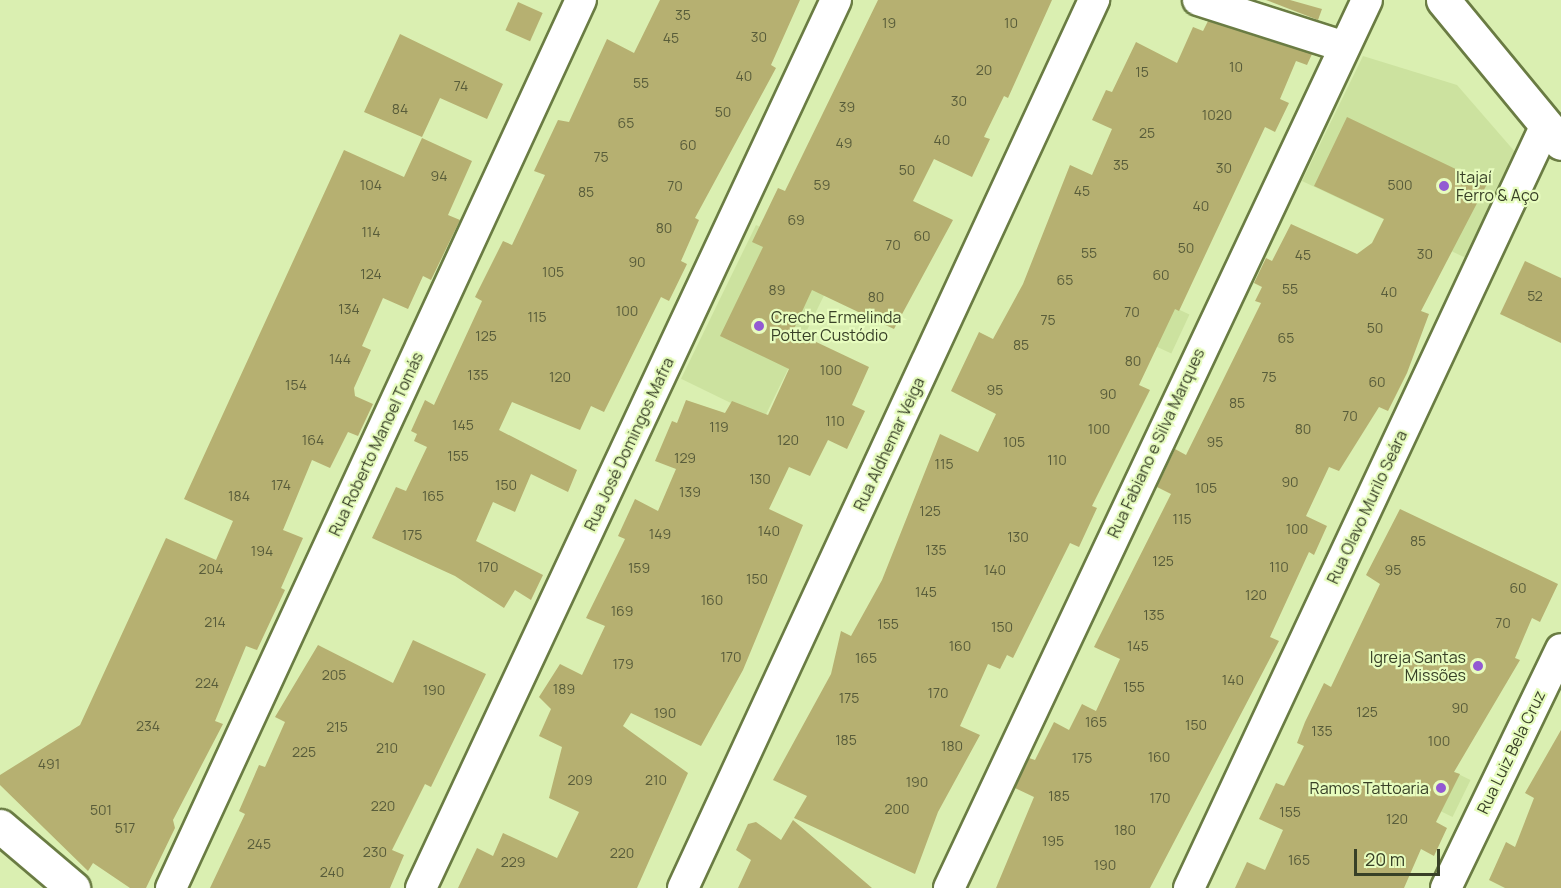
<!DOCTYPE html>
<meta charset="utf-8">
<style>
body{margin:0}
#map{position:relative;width:1561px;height:888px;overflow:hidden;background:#daefb1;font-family:Manrope,sans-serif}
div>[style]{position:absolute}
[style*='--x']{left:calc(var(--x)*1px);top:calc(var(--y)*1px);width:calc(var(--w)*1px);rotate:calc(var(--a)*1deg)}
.built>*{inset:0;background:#cce29f;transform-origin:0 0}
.building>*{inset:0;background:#b6b071;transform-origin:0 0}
.roads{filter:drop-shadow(2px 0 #6a7c43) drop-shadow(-2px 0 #6a7c43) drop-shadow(0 2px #6a7c43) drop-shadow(0 -2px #6a7c43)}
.street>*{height:30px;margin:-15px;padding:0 15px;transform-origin:15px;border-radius:15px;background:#fff}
.secondary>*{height:33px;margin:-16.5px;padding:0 16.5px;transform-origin:16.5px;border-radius:16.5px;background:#fff}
.dots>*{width:16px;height:16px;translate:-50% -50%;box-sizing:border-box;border:3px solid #e7fcbe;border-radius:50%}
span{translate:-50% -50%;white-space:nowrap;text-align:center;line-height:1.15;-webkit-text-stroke:4.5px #e7fcbe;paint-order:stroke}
.number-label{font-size:14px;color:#585c3a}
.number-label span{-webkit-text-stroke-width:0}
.poi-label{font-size:16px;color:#384027}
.left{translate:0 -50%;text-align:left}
.right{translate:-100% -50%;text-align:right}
.street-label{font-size:16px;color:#384027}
.scale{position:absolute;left:1354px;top:849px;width:86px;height:27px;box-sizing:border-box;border:3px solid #384027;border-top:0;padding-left:8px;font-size:18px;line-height:21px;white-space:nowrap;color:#384027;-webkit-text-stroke:4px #e7fcbe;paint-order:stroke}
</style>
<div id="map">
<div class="built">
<div style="clip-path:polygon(1363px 56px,1457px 85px,1516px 153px,1466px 258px,1302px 181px)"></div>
<div style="left:756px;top:225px;width:92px;height:171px;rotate:26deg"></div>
<div style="left:1107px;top:276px;width:91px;height:43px;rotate:25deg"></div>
<div style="left:1413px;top:752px;width:64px;height:41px;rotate:26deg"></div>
</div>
<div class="building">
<div style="clip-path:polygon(660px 0,800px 0,771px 65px,776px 68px,695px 218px,699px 220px,681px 261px,687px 264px,669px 301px,661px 297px,604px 412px,591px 406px,580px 430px,512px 402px,499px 430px,577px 470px,568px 492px,531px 474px,515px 512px,493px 502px,476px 541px,543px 575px,531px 600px,515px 590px,504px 608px,455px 576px,372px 538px,396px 487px,406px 491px,427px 447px,414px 441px,417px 434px,411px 431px,425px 400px,434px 405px,482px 301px,475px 297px,503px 241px,512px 245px,545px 175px,534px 171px,558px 120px,569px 122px,607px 39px,634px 53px)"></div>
<div style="clip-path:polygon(878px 0,1052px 0,1008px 98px,1004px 96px,984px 137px,990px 139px,972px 177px,934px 159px,913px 201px,953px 220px,894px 329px,812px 290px,793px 331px,869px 367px,852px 405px,865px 411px,847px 449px,828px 440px,810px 476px,789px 467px,769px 509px,803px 525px,743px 670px,701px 746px,631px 713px,623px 726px,688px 773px,637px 888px,458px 888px,477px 848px,493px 856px,503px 833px,557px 858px,579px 812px,549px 798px,562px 747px,539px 736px,551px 709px,539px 697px,560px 664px,582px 675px,605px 626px,586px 618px,625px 539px,618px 536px,635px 499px,658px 511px,676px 469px,655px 461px,672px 421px,677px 423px,686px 400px,725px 413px,732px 401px,768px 415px,789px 369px,720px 336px,763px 247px,752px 242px,778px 188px,785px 191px)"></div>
<div style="clip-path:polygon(1266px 0,1290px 0,1322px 9px,1318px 20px)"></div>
<div style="left:518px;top:2px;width:27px;height:31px;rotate:24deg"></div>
<div style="clip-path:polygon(1208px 21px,1312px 54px,1307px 65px,1296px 61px,1280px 99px,1289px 103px,1275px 132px,1265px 127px,1179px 311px,1175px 309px,1139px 385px,1150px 390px,1092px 506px,1097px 508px,1079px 547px,1070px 543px,1013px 658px,1007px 655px,1000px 669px,988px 664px,960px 726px,980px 735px,938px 812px,915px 874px,794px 818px,807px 796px,773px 780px,831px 674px,841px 631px,851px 636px,882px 580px,940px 434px,978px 452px,996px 414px,951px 391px,979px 332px,993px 339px,1023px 284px,1070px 165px,1092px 175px,1112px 129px,1092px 120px,1106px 90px,1112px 92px,1136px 42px,1177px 63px,1193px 27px,1203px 31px)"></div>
<div style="clip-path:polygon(400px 34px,503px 84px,487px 119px,440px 98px,422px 137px,364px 112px)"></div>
<div style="clip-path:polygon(1347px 117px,1487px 184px,1421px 311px,1429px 314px,1407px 373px,1388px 411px,1379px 407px,1339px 471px,1329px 467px,1306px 516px,1327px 526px,1314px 555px,1309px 552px,1270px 637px,1279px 641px,1150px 888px,996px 888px,1034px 797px,1015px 788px,1029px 758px,1035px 760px,1054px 722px,1069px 730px,1082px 704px,1096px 711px,1120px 659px,1094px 647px,1171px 494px,1157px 487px,1175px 449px,1186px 455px,1261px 303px,1255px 301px,1262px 287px,1254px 283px,1266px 258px,1272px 261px,1291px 224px,1357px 254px,1372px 243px,1384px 219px,1314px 186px)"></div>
<div style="clip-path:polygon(422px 138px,472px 161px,448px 215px,460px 220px,431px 280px,423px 276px,408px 309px,383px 298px,362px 346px,371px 350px,354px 388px,355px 396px,373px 404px,358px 436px,348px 432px,330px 468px,312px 460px,283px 530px,303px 538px,281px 588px,285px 590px,257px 650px,246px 646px,215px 721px,223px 724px,173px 820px,175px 828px,146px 888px,130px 888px,93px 863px,88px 871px,0 785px,0 775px,80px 725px,166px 538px,216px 560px,233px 521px,184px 499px,344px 150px,404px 177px)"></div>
<div style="clip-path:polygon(1525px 261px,1561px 278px,1561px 343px,1500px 314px)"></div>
<div style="clip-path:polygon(1400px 509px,1558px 584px,1540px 622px,1532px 618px,1515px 658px,1520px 660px,1454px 772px,1460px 774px,1436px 822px,1447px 828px,1434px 856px,1421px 849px,1404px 888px,1235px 888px,1247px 862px,1265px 870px,1283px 830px,1259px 819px,1276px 783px,1284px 786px,1304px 746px,1297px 743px,1305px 722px,1324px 683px,1331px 687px,1380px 584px,1366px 575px)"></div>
<div style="clip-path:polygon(413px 640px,486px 674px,431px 787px,425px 784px,392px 850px,404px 855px,390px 888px,210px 888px,245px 814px,239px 811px,259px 765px,265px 767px,285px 722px,275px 717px,318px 645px,393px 683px)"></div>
<div style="clip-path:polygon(1561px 730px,1561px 888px,1505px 888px,1489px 880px,1506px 842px,1515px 847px,1534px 798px,1525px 793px)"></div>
<div style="clip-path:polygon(793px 820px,872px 888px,738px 888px,751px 860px,736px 850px,748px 824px,756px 822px,781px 840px)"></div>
</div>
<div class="roads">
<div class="street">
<div style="--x:1198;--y:0;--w:151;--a:17.7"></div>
<div style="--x:171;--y:888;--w:978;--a:-65.22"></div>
<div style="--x:421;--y:888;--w:980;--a:-64.95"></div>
<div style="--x:683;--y:888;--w:979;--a:-65.16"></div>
<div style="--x:949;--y:888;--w:981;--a:-64.79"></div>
<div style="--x:1189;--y:888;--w:842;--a:-64.93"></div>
<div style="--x:1446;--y:888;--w:265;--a:-64.3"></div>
</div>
<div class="secondary">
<div style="--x:1443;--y:0;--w:185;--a:50.5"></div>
<div style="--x:0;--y:826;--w:96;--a:40.3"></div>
</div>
</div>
<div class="dots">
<div style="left:1444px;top:186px;background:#935ad2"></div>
<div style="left:759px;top:326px;background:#935ad2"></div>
<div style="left:1478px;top:666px;background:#935ad2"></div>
<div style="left:1441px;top:788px;background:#935ad2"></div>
</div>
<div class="number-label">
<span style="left:683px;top:15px">35</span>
<span style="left:889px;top:23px">19</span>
<span style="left:1011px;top:23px">10</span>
<span style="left:759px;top:37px">30</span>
<span style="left:671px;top:38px">45</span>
<span style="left:1236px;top:67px">10</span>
<span style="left:984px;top:70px">20</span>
<span style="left:1142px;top:72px">15</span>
<span style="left:744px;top:76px">40</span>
<span style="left:641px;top:83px">55</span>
<span style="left:461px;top:86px">74</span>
<span style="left:959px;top:101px">30</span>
<span style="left:847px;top:107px">39</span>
<span style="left:400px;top:109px">84</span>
<span style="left:723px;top:112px">50</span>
<span style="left:1217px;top:115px">1020</span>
<span style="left:626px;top:123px">65</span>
<span style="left:1147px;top:133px">25</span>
<span style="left:942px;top:140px">40</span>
<span style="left:844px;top:143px">49</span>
<span style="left:688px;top:145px">60</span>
<span style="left:601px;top:157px">75</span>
<span style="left:1121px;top:165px">35</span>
<span style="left:1224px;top:168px">30</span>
<span style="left:907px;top:170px">50</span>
<span style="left:439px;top:176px">94</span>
<span style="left:371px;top:185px">104</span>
<span style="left:822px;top:185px">59</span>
<span style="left:1400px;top:185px">500</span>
<span style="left:675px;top:186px">70</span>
<span style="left:1082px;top:191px">45</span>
<span style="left:586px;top:192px">85</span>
<span style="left:1201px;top:206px">40</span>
<span style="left:796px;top:220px">69</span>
<span style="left:664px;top:228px">80</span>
<span style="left:371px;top:232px">114</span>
<span style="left:922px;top:236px">60</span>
<span style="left:893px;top:245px">70</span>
<span style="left:1186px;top:248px">50</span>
<span style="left:1089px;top:253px">55</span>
<span style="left:1425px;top:254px">30</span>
<span style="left:1303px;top:255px">45</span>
<span style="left:637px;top:262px">90</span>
<span style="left:553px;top:272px">105</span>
<span style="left:371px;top:274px">124</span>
<span style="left:1161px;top:275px">60</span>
<span style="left:1065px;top:280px">65</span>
<span style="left:1290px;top:289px">55</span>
<span style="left:777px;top:290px">89</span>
<span style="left:1389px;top:292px">40</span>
<span style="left:1535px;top:296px">52</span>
<span style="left:876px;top:297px">80</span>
<span style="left:349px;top:309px">134</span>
<span style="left:627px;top:311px">100</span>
<span style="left:1132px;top:312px">70</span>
<span style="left:537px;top:317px">115</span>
<span style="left:1048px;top:320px">75</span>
<span style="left:1375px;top:328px">50</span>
<span style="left:486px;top:336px">125</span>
<span style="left:1286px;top:338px">65</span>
<span style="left:1021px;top:345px">85</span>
<span style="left:340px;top:359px">144</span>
<span style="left:1133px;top:361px">80</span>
<span style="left:831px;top:370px">100</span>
<span style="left:478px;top:375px">135</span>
<span style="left:560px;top:377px">120</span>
<span style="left:1269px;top:377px">75</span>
<span style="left:1377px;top:382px">60</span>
<span style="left:296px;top:385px">154</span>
<span style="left:995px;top:390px">95</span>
<span style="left:1108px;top:394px">90</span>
<span style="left:1237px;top:403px">85</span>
<span style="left:1350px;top:416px">70</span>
<span style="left:835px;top:421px">110</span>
<span style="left:463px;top:425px">145</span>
<span style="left:719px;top:427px">119</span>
<span style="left:1099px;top:429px">100</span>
<span style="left:1303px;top:429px">80</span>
<span style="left:313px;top:440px">164</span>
<span style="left:788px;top:440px">120</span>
<span style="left:1014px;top:442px">105</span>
<span style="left:1215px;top:442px">95</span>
<span style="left:458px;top:456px">155</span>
<span style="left:685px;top:458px">129</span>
<span style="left:1057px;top:460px">110</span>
<span style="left:944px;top:464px">115</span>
<span style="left:760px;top:479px">130</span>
<span style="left:1290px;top:482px">90</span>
<span style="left:281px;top:485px">174</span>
<span style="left:506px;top:485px">150</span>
<span style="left:1206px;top:488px">105</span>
<span style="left:690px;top:492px">139</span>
<span style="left:239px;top:496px">184</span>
<span style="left:433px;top:496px">165</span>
<span style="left:930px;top:511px">125</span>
<span style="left:1182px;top:519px">115</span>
<span style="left:1297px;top:529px">100</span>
<span style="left:769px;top:531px">140</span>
<span style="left:660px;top:534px">149</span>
<span style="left:412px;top:535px">175</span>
<span style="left:1018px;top:537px">130</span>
<span style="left:1418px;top:541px">85</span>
<span style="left:936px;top:550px">135</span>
<span style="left:262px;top:551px">194</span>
<span style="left:1163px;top:561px">125</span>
<span style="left:488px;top:567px">170</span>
<span style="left:1279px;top:567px">110</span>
<span style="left:639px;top:568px">159</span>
<span style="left:211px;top:569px">204</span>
<span style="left:995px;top:570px">140</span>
<span style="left:1393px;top:570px">95</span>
<span style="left:757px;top:579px">150</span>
<span style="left:1518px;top:588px">60</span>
<span style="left:926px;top:592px">145</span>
<span style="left:1256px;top:595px">120</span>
<span style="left:712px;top:600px">160</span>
<span style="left:622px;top:611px">169</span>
<span style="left:1154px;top:615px">135</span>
<span style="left:215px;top:622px">214</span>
<span style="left:1503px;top:623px">70</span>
<span style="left:888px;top:624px">155</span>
<span style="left:1002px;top:627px">150</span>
<span style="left:960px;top:646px">160</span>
<span style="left:1138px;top:646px">145</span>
<span style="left:731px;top:657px">170</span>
<span style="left:866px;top:658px">165</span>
<span style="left:623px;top:664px">179</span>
<span style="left:334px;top:675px">205</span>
<span style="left:1233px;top:680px">140</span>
<span style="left:207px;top:683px">224</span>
<span style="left:1134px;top:687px">155</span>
<span style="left:564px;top:689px">189</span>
<span style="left:434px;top:690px">190</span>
<span style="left:938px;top:693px">170</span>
<span style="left:849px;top:698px">175</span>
<span style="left:1460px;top:708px">90</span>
<span style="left:1367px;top:712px">125</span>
<span style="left:665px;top:713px">190</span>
<span style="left:1096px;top:722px">165</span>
<span style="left:1196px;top:725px">150</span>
<span style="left:148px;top:726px">234</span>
<span style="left:337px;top:727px">215</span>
<span style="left:1322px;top:731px">135</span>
<span style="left:846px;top:740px">185</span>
<span style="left:1439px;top:741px">100</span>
<span style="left:952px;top:746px">180</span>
<span style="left:387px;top:748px">210</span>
<span style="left:304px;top:752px">225</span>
<span style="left:1159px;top:757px">160</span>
<span style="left:1082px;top:758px">175</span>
<span style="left:49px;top:764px">491</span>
<span style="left:580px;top:780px">209</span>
<span style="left:656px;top:780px">210</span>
<span style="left:917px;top:782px">190</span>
<span style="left:1059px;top:796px">185</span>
<span style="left:1160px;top:798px">170</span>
<span style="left:383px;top:806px">220</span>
<span style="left:897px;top:809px">200</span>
<span style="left:101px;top:810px">501</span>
<span style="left:1290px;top:812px">155</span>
<span style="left:1397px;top:819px">120</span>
<span style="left:125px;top:828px">517</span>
<span style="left:1125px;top:830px">180</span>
<span style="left:1053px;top:841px">195</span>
<span style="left:259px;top:844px">245</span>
<span style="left:375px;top:852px">230</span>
<span style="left:622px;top:853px">220</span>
<span style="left:1299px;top:860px">165</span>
<span style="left:513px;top:862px">229</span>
<span style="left:1105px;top:865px">190</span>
<span style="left:332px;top:872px">240</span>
</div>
<div class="poi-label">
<span class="left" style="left:1456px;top:186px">Itajaí<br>Ferro &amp; Aço</span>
<span class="left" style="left:771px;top:326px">Creche Ermelinda<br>Potter Custódio</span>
<span class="right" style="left:1466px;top:666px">Igreja Santas<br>Missões</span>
<span class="right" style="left:1429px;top:788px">Ramos Tattoaria</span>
</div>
<div class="street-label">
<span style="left:1156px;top:443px;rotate:-65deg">Rua Fabiano e Silva Marques</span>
<span style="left:376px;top:444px;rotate:-65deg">Rua Roberto Manoel Tomás</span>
<span style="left:629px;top:444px;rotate:-65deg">Rua José Domingos Mafra</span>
<span style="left:889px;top:444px;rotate:-65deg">Rua Aldhemar Veiga</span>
<span style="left:1367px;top:507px;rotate:-65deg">Rua Olavo Murilo Seára</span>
<span style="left:1511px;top:752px;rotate:-64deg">Rua Luiz Bela Cruz</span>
</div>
<div class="scale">20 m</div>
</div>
